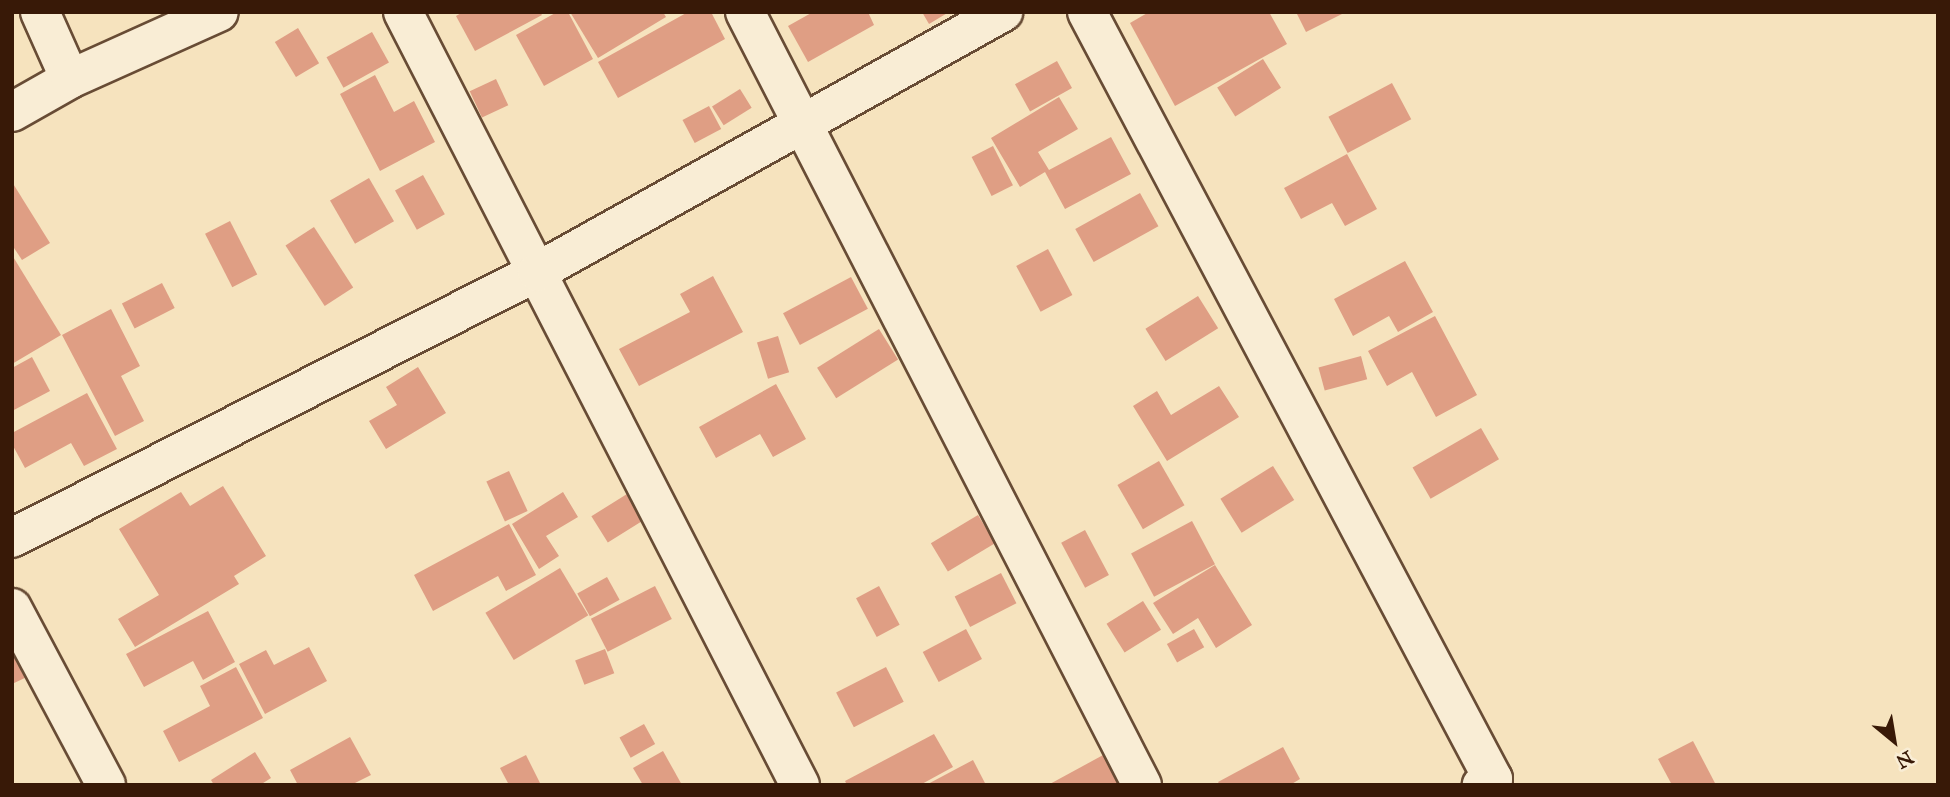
<!DOCTYPE html>
<style>
body{margin:0}
#map{position:relative;width:1950px;height:797px;overflow:hidden;background:#f6e3be;font-family:"IM FELL Great Primer",serif}
div>[style]{position:absolute}
[style*='--x']{left:calc(var(--x)*1px);top:calc(var(--y)*1px);width:calc(var(--w)*1px);rotate:calc(var(--a)*1deg)}
.building>*{inset:0;background:#df9e84;transform-origin:0 0}
.roads{filter:drop-shadow(2px 0 #684c35) drop-shadow(-2px 0 #684c35) drop-shadow(0 2px #684c35) drop-shadow(0 -2px #684c35)}
.street>*{height:38px;margin:-19px;padding:0 19px;transform-origin:19px;border-radius:19px;background:#f9edd5}
span{translate:-50% -50%;white-space:nowrap;text-align:center;line-height:1.15;-webkit-text-stroke:7px #f9edd5;paint-order:stroke}
.frame{position:absolute;inset:0;border:14px solid #381907;pointer-events:none}
.north{position:absolute;left:1859px;top:706px;width:70px;height:70px;-webkit-text-stroke:5px #f9edd5;paint-order:stroke;rotate:150deg;font-size:19px;font-weight:700;line-height:28px;text-align:center;color:#381907}
.north::after{content:'';display:block;margin:auto;width:24px;height:32px;background:#381907;clip-path:polygon(50% 0,100% 100%,50% 72%,0 100%)}
</style>
<div id="map">
<div class="building">
<div style="clip-path:polygon(463px 12px,540px 12px,542px 15px,475px 51px,456px 16px)"></div>
<div style="clip-path:polygon(557px 12px,568px 12px,593px 59px,544px 86px,516px 35px)"></div>
<div style="clip-path:polygon(570px 12px,663px 12px,666px 17px,598px 58px)"></div>
<div style="clip-path:polygon(688px 12px,711px 12px,725px 39px,618px 98px,598px 62px)"></div>
<div style="clip-path:polygon(813px 12px,868px 12px,874px 25px,808px 62px,788px 26px)"></div>
<div style="clip-path:polygon(922px 12px,949px 12px,929px 24px)"></div>
<div style="clip-path:polygon(1149px 12px,1269px 12px,1287px 44px,1175px 106px,1130px 23px)"></div>
<div style="clip-path:polygon(1296px 12px,1346px 12px,1306px 32px)"></div>
<div style="left:298px;top:28px;width:41px;height:27px;rotate:59deg"></div>
<div style="left:372px;top:32px;width:35px;height:52px;rotate:61deg"></div>
<div style="left:1263px;top:59px;width:34px;height:54px;rotate:58deg"></div>
<div style="left:1057px;top:61px;width:31px;height:48px;rotate:61deg"></div>
<div style="clip-path:polygon(375px 75px,394px 112px,414px 101px,435px 142px,380px 171px,340px 94px)"></div>
<div style="left:496px;top:79px;width:29px;height:29px;rotate:65deg"></div>
<div style="left:1392px;top:83px;width:41px;height:72px;rotate:62deg"></div>
<div style="left:740px;top:89px;width:22px;height:33px;rotate:58deg"></div>
<div style="clip-path:polygon(1059px 97px,1078px 129px,1038px 152px,1049px 170px,1111px 137px,1131px 174px,1065px 209px,1045px 172px,1020px 187px,991px 138px)"></div>
<div style="left:709px;top:106px;width:26px;height:30px;rotate:62deg"></div>
<div style="left:993px;top:146px;width:44px;height:24px;rotate:63deg"></div>
<div style="clip-path:polygon(1347px 154px,1377px 209px,1345px 226px,1332px 203px,1301px 219px,1284px 188px)"></div>
<div style="left:423px;top:175px;width:45px;height:32px;rotate:61deg"></div>
<div style="left:369px;top:178px;width:50px;height:45px;rotate:60deg"></div>
<div style="clip-path:polygon(12px 182px,50px 243px,22px 260px,12px 245px)"></div>
<div style="left:1140px;top:193px;width:38px;height:74px;rotate:61deg"></div>
<div style="left:230px;top:221px;width:60px;height:28px;rotate:63deg"></div>
<div style="left:314px;top:227px;width:72px;height:34px;rotate:57deg"></div>
<div style="left:1048px;top:249px;width:52px;height:36px;rotate:62deg"></div>
<div style="clip-path:polygon(12px 255px,61px 335px,12px 364px)"></div>
<div style="clip-path:polygon(1405px 261px,1433px 312px,1398px 332px,1389px 316px,1353px 336px,1334px 299px)"></div>
<div style="clip-path:polygon(713px 276px,743px 332px,639px 386px,619px 349px,690px 312px,680px 294px)"></div>
<div style="left:851px;top:277px;width:36px;height:77px;rotate:62deg"></div>
<div style="left:162px;top:283px;width:28px;height:45px;rotate:63deg"></div>
<div style="left:1198px;top:296px;width:38px;height:62px;rotate:58deg"></div>
<div style="clip-path:polygon(111px 309px,140px 366px,121px 376px,144px 421px,115px 436px,62px 335px)"></div>
<div style="clip-path:polygon(1435px 316px,1477px 395px,1436px 417px,1412px 372px,1387px 386px,1368px 351px)"></div>
<div style="left:879px;top:329px;width:36px;height:73px;rotate:58deg"></div>
<div style="left:778px;top:336px;width:38px;height:22px;rotate:73deg"></div>
<div style="left:1361px;top:356px;width:24px;height:44px;rotate:75deg"></div>
<div style="clip-path:polygon(32px 357px,50px 391px,12px 411px,12px 368px)"></div>
<div style="clip-path:polygon(418px 367px,446px 413px,386px 449px,369px 421px,397px 405px,386px 387px)"></div>
<div style="clip-path:polygon(776px 384px,806px 439px,773px 457px,760px 434px,716px 458px,699px 427px)"></div>
<div style="clip-path:polygon(1219px 386px,1239px 417px,1167px 461px,1133px 406px,1157px 391px,1171px 415px)"></div>
<div style="clip-path:polygon(87px 393px,117px 449px,84px 466px,71px 443px,25px 468px,12px 444px,12px 433px)"></div>
<div style="left:1481px;top:428px;width:36px;height:79px;rotate:60deg"></div>
<div style="left:1159px;top:461px;width:51px;height:48px;rotate:60deg"></div>
<div style="left:1273px;top:466px;width:40px;height:62px;rotate:58deg"></div>
<div style="left:509px;top:471px;width:44px;height:25px;rotate:65deg"></div>
<div style="clip-path:polygon(223px 486px,266px 556px,234px 576px,239px 584px,135px 647px,118px 619px,159px 595px,119px 529px,181px 492px,190px 506px)"></div>
<div style="clip-path:polygon(563px 492px,578px 517px,546px 536px,559px 556px,539px 569px,512px 524px)"></div>
<div style="left:627px;top:494px;width:31px;height:42px;rotate:58deg"></div>
<div style="left:978px;top:515px;width:33px;height:55px;rotate:59deg"></div>
<div style="left:1192px;top:521px;width:49px;height:69px;rotate:62deg"></div>
<div style="clip-path:polygon(509px 524px,536px 575px,506px 591px,498px 576px,433px 611px,414px 575px)"></div>
<div style="left:1085px;top:530px;width:51px;height:27px;rotate:62deg"></div>
<div style="clip-path:polygon(1215px 565px,1252px 625px,1216px 648px,1198px 618px,1173px 634px,1153px 603px)"></div>
<div style="left:560px;top:568px;width:55px;height:87px;rotate:59deg"></div>
<div style="left:1001px;top:573px;width:34px;height:52px;rotate:63deg"></div>
<div style="left:607px;top:577px;width:26px;height:34px;rotate:61deg"></div>
<div style="left:655px;top:586px;width:37px;height:72px;rotate:63deg"></div>
<div style="left:879px;top:586px;width:44px;height:26px;rotate:62deg"></div>
<div style="left:1143px;top:601px;width:34px;height:43px;rotate:58deg"></div>
<div style="clip-path:polygon(208px 611px,235px 662px,203px 680px,193px 661px,144px 687px,126px 654px)"></div>
<div style="left:966px;top:629px;width:34px;height:49px;rotate:62deg"></div>
<div style="left:1194px;top:629px;width:21px;height:31px;rotate:61deg"></div>
<div style="clip-path:polygon(12px 646px,29px 676px,12px 684px)"></div>
<div style="clip-path:polygon(309px 647px,327px 681px,265px 714px,239px 664px,266px 650px,274px 665px)"></div>
<div style="left:605px;top:649px;width:26px;height:32px;rotate:69deg"></div>
<div style="clip-path:polygon(236px 667px,263px 718px,179px 762px,163px 731px,210px 706px,200px 686px)"></div>
<div style="left:886px;top:667px;width:39px;height:56px;rotate:63deg"></div>
<div style="left:644px;top:724px;width:23px;height:28px;rotate:61deg"></div>
<div style="clip-path:polygon(934px 734px,953px 767px,920px 785px,847px 785px,845px 781px)"></div>
<div style="clip-path:polygon(350px 737px,371px 775px,351px 785px,298px 785px,290px 770px)"></div>
<div style="clip-path:polygon(1693px 741px,1716px 785px,1672px 785px,1658px 759px)"></div>
<div style="clip-path:polygon(1283px 747px,1300px 779px,1290px 785px,1220px 785px,1218px 782px)"></div>
<div style="clip-path:polygon(663px 751px,682px 785px,643px 785px,633px 768px)"></div>
<div style="clip-path:polygon(255px 752px,271px 778px,260px 785px,214px 785px,211px 780px)"></div>
<div style="clip-path:polygon(1105px 754px,1121px 783px,1118px 785px,1048px 785px)"></div>
<div style="clip-path:polygon(526px 755px,541px 785px,509px 785px,500px 768px)"></div>
<div style="clip-path:polygon(973px 760px,986px 785px,926px 785px)"></div>
</div>
<div class="roads">
<div class="street">
<div style="--x:40;--y:12;--w:73;--a:65.9"></div>
<div style="--x:403;--y:12;--w:869;--a:62.82"></div>
<div style="--x:745;--y:12;--w:869;--a:62.82"></div>
<div style="--x:1087;--y:12;--w:868;--a:62.11"></div>
<div style="--x:1493;--y:779;--w:13;--a:151"></div>
<div style="--x:12;--y:112;--w:67;--a:-29.6"></div>
<div style="--x:70;--y:79;--w:163;--a:-24.2"></div>
<div style="--x:12;--y:538;--w:589;--a:-26.87"></div>
<div style="--x:537;--y:272;--w:534;--a:-29.16"></div>
<div style="--x:12;--y:608;--w:200;--a:62"></div>
</div>
</div>
<div class="frame"></div>
<div class="north">N</div>
</div>
